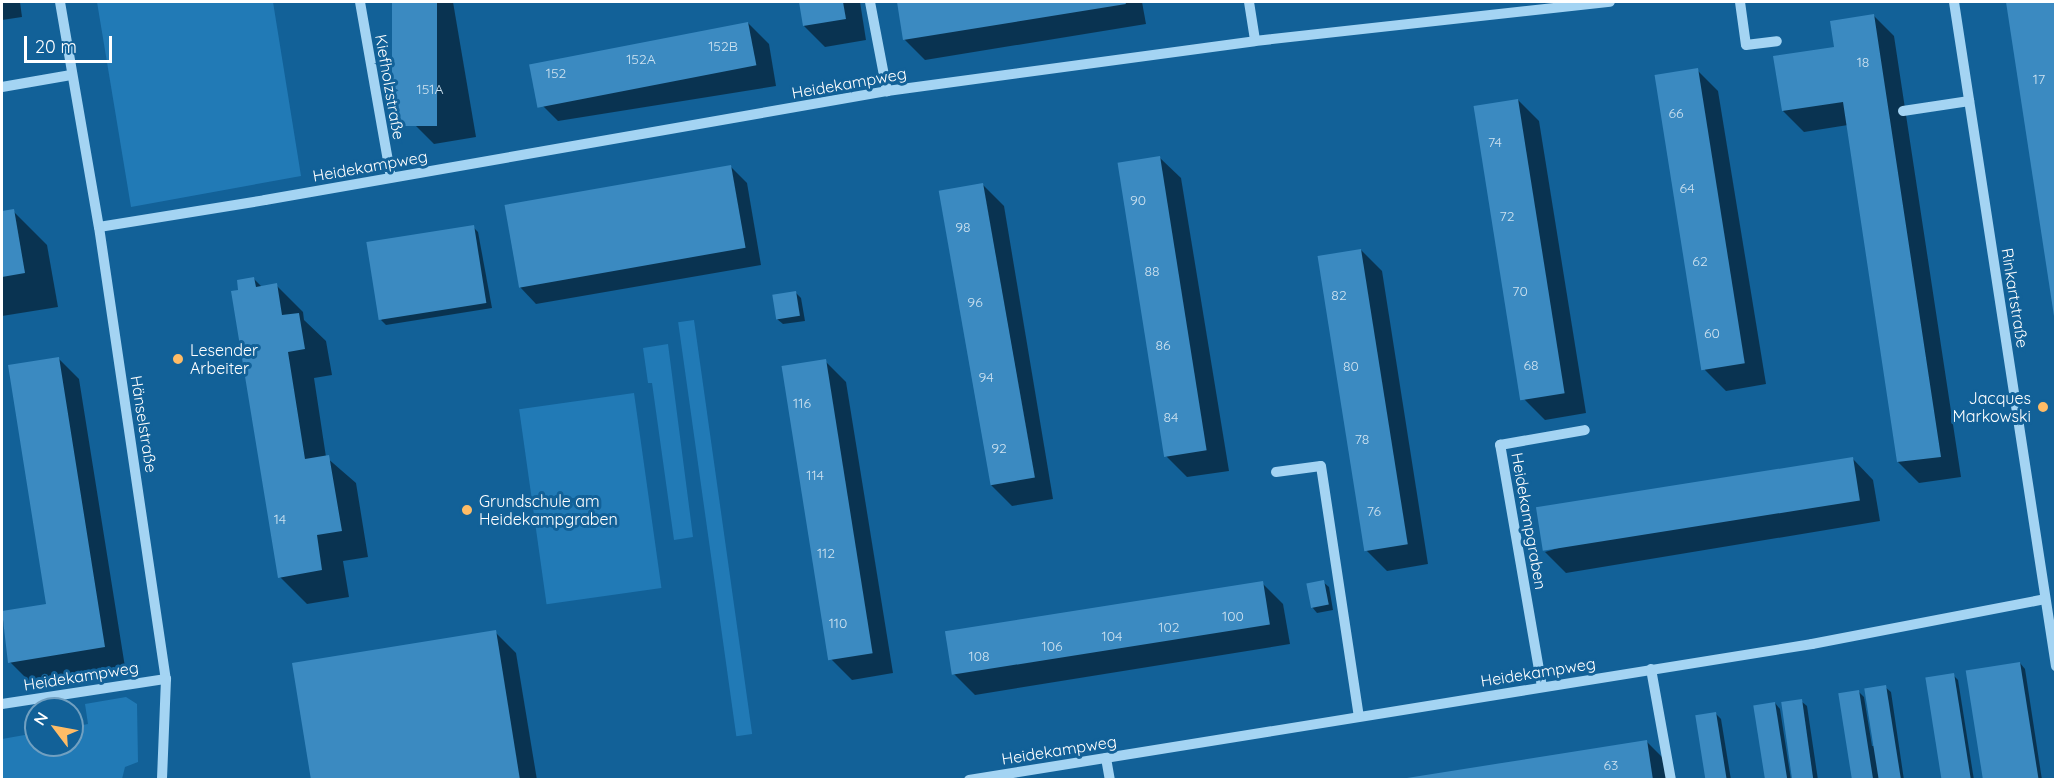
<!DOCTYPE html>
<meta charset="utf-8">
<style>
body{margin:0}
#map{position:relative;width:2057px;height:781px;overflow:hidden;background:#126198;font-family:Quicksand,sans-serif}
div>[style]{position:absolute}
[style*='--x']{left:calc(var(--x)*1px);top:calc(var(--y)*1px);width:calc(var(--w)*1px);rotate:calc(var(--a)*1deg)}
.green>*{inset:0;background:#217ab6;transform-origin:0 0}
.shadow>*{inset:0;background:#0007}
.building>*{inset:0;background:#3b8ac1;transform-origin:0 0}
.minor>*{height:10px;margin:-5px;padding:0 5px;transform-origin:5px;border-radius:5px;background:#a4d4f3}
.dots>*{width:16px;height:16px;translate:-50% -50%;box-sizing:border-box;border:3px solid #126198;border-radius:50%}
span{translate:-50% -50%;white-space:nowrap;text-align:center;line-height:1.15;-webkit-text-stroke:6px #126198;paint-order:stroke}
.number-label{font-size:14px;color:#cee2f0}
.number-label span{-webkit-text-stroke-width:0}
.street-label{font-size:16px;color:#fff}
.poi-label{font-size:16px;color:#fff}
.left{translate:0 -50%;text-align:left}
.right{translate:-100% -50%;text-align:right}
.frame{position:absolute;inset:0;border:3px solid #fff;pointer-events:none}
.north{position:absolute;left:24px;top:697px;width:60px;height:60px;box-sizing:border-box;background:#126198;border:2px solid #71a0c1;border-radius:50%;rotate:302deg;font-size:16px;font-weight:700;line-height:24px;text-align:center;color:#fff}
.north::after{content:'';display:block;margin:auto;width:21px;height:27px;background:#ffbc66;clip-path:polygon(50% 0,100% 100%,50% 72%,0 100%)}
.scale{position:absolute;left:24px;top:36px;width:88px;height:27px;box-sizing:border-box;border:3px solid #fff;border-top:0;padding-left:8px;font-size:18px;line-height:21px;white-space:nowrap;color:#fff;-webkit-text-stroke:4px #126198;paint-order:stroke}
</style>
<div id="map">
<div class="green">
<div style="clip-path:polygon(97px 2px,273px 2px,301px 176px,131px 207px)"></div>
<div style="left:694px;top:320px;width:418px;height:16px;rotate:82deg"></div>
<div style="clip-path:polygon(668px 344px,693px 537px,674px 540px,652px 383px,648px 383px,643px 348px)"></div>
<div style="left:634px;top:393px;width:197px;height:116px;rotate:82deg"></div>
<div style="clip-path:polygon(126px 697px,137px 704px,138px 762px,125px 767px,122px 779px,2px 779px,2px 739px,36px 733px,36px 745px,72px 745px,72px 727px,88px 724px,85px 704px)"></div>
</div>
<div class="shadow">
<div style="clip-path:polygon(2px 2px,20px 2px,22px 17px,2px 20px)"></div>
<div style="clip-path:polygon(393px 2px,453px 2px,476px 137px,434px 144px,413px 123px)"></div>
<div style="clip-path:polygon(800px 2px,860px 2px,866px 40px,825px 47px,804px 26px)"></div>
<div style="clip-path:polygon(899px 2px,1142px 2px,1146px 24px,925px 60px,904px 39px)"></div>
<div style="clip-path:polygon(2007px 2px,2056px 2px,2056px 315px)"></div>
<div style="clip-path:polygon(1873px 15px,1894px 36px,1961px 477px,1919px 483px,1898px 462px,1848px 125px,1804px 132px,1783px 111px)"></div>
<div style="clip-path:polygon(748px 23px,769px 44px,776px 86px,558px 121px,537px 100px)"></div>
<div style="clip-path:polygon(1697px 70px,1718px 91px,1766px 384px,1726px 391px,1705px 370px)"></div>
<div style="clip-path:polygon(1518px 100px,1539px 121px,1586px 413px,1545px 420px,1524px 399px)"></div>
<div style="clip-path:polygon(1160px 158px,1181px 178px,1229px 471px,1187px 477px,1166px 456px)"></div>
<div style="clip-path:polygon(731px 167px,747px 183px,761px 265px,536px 304px,520px 287px)"></div>
<div style="clip-path:polygon(983px 185px,1004px 206px,1053px 499px,1012px 506px,991px 485px)"></div>
<div style="clip-path:polygon(13px 211px,47px 245px,58px 307px,2px 316px,2px 213px)"></div>
<div style="clip-path:polygon(473px 227px,478px 232px,492px 308px,386px 325px,381px 320px)"></div>
<div style="clip-path:polygon(1361px 250px,1382px 271px,1428px 564px,1387px 571px,1366px 550px)"></div>
<div style="clip-path:polygon(254px 279px,262px 287px,276px 285px,303px 312px,304px 320px,326px 341px,332px 375px,314px 378px,326px 457px,356px 483px,368px 557px,343px 561px,349px 597px,307px 604px,280px 577px,240px 291px)"></div>
<div style="clip-path:polygon(796px 293px,801px 298px,805px 321px,783px 324px,777px 319px)"></div>
<div style="clip-path:polygon(58px 358px,79px 379px,125px 667px,31px 683px,10px 662px,2px 613px,48px 605px)"></div>
<div style="clip-path:polygon(825px 361px,846px 382px,893px 673px,852px 680px,831px 659px)"></div>
<div style="clip-path:polygon(1853px 459px,1873px 480px,1880px 521px,1566px 573px,1545px 552px)"></div>
<div style="clip-path:polygon(1323px 582px,1329px 587px,1333px 610px,1317px 613px,1312px 607px)"></div>
<div style="clip-path:polygon(1262px 583px,1283px 604px,1290px 644px,975px 695px,954px 674px,947px 633px)"></div>
<div style="clip-path:polygon(495px 632px,516px 653px,537px 780px,312px 780px)"></div>
<div style="clip-path:polygon(2020px 663px,2025px 669px,2042px 780px,1985px 780px)"></div>
<div style="clip-path:polygon(1953px 675px,1958px 680px,1974px 780px,1942px 780px)"></div>
<div style="clip-path:polygon(1885px 687px,1891px 692px,1904px 780px,1853px 780px,1859px 692px,1864px 697px,1872px 746px,1875px 746px)"></div>
<div style="clip-path:polygon(1801px 701px,1807px 706px,1818px 780px,1794px 780px)"></div>
<div style="clip-path:polygon(1775px 703px,1780px 709px,1791px 780px,1766px 780px)"></div>
<div style="clip-path:polygon(1716px 714px,1721px 719px,1731px 780px,1706px 780px)"></div>
<div style="clip-path:polygon(1646px 741px,1667px 762px,1670px 780px,1408px 780px)"></div>
</div>
<div class="building">
<div style="left:392px;top:2px;width:45px;height:124px"></div>
<div style="clip-path:polygon(799px 2px,843px 2px,846px 19px,803px 26px)"></div>
<div style="clip-path:polygon(897px 2px,1125px 2px,1126px 4px,903px 40px)"></div>
<div style="clip-path:polygon(2006px 2px,2056px 2px,2056px 315px,2054px 316px)"></div>
<div style="clip-path:polygon(1874px 14px,1941px 457px,1897px 462px,1843px 102px,1782px 111px,1773px 56px,1834px 47px,1830px 21px)"></div>
<div style="left:748px;top:22px;width:44px;height:223px;rotate:79deg"></div>
<div style="left:1698px;top:68px;width:299px;height:44px;rotate:81deg"></div>
<div style="left:1518px;top:99px;width:298px;height:45px;rotate:81deg"></div>
<div style="left:1160px;top:156px;width:298px;height:43px;rotate:81deg"></div>
<div style="left:731px;top:165px;width:84px;height:230px;rotate:80deg"></div>
<div style="left:983px;top:183px;width:299px;height:45px;rotate:80deg"></div>
<div style="clip-path:polygon(14px 209px,25px 273px,2px 277px,2px 211px)"></div>
<div style="left:474px;top:225px;width:79px;height:109px;rotate:81deg"></div>
<div style="left:1361px;top:249px;width:299px;height:44px;rotate:81deg"></div>
<div style="clip-path:polygon(254px 277px,256px 287px,277px 283px,282px 315px,299px 313px,305px 349px,288px 352px,305px 459px,329px 455px,342px 531px,317px 535px,322px 570px,278px 578px,231px 291px,238px 290px,237px 280px)"></div>
<div style="left:796px;top:291px;width:25px;height:24px;rotate:81deg"></div>
<div style="clip-path:polygon(59px 357px,105px 647px,8px 663px,2px 611px,46px 604px,8px 365px)"></div>
<div style="left:826px;top:359px;width:298px;height:45px;rotate:81deg"></div>
<div style="left:1853px;top:457px;width:44px;height:321px;rotate:81deg"></div>
<div style="left:1324px;top:580px;width:25px;height:18px;rotate:79deg"></div>
<div style="left:1263px;top:581px;width:44px;height:322px;rotate:81deg"></div>
<div style="clip-path:polygon(496px 630px,520px 780px,311px 780px,292px 663px)"></div>
<div style="left:2020px;top:662px;width:120px;height:55px;rotate:81deg"></div>
<div style="left:1954px;top:673px;width:108px;height:29px;rotate:81deg"></div>
<div style="left:1886px;top:685px;width:96px;height:22px;rotate:81deg"></div>
<div style="left:1859px;top:690px;width:91px;height:21px;rotate:81deg"></div>
<div style="left:1802px;top:699px;width:82px;height:21px;rotate:82deg"></div>
<div style="left:1775px;top:702px;width:79px;height:22px;rotate:81deg"></div>
<div style="left:1716px;top:712px;width:69px;height:21px;rotate:81deg"></div>
<div style="clip-path:polygon(1647px 740px,1653px 780px,1407px 780px,1407px 778px)"></div>
</div>
<div class="minor">
<div style="--x:60;--y:2;--w:228;--a:80.2"></div>
<div style="--x:99;--y:227;--w:457;--a:81.6"></div>
<div style="--x:166;--y:679;--w:101;--a:92.3"></div>
<div style="--x:360;--y:2;--w:178;--a:80"></div>
<div style="--x:870;--y:2;--w:91;--a:79.2"></div>
<div style="--x:1249;--y:2;--w:39;--a:81"></div>
<div style="--x:1740;--y:2;--w:43;--a:82.1"></div>
<div style="--x:1746;--y:45;--w:31;--a:-7"></div>
<div style="--x:1954;--y:2;--w:672;--a:81.27"></div>
<div style="--x:2;--y:87;--w:70;--a:-9.9"></div>
<div style="--x:1903;--y:111;--w:67;--a:-8.6"></div>
<div style="--x:99;--y:227;--w:168;--a:-9.2"></div>
<div style="--x:265;--y:200;--w:631;--a:-9.94"></div>
<div style="--x:887;--y:91;--w:371;--a:-7.7"></div>
<div style="--x:1255;--y:41;--w:357;--a:-6.3"></div>
<div style="--x:1276;--y:472;--w:45;--a:-7.6"></div>
<div style="--x:1321;--y:466;--w:253;--a:81.4"></div>
<div style="--x:1651;--y:669;--w:113;--a:79.8"></div>
<div style="--x:1542;--y:687;--w:246;--a:-99.8"></div>
<div style="--x:1500;--y:445;--w:86;--a:-10"></div>
<div style="--x:2;--y:704;--w:166;--a:-8.7"></div>
<div style="--x:1106;--y:758;--w:22;--a:80"></div>
<div style="--x:969;--y:780;--w:854;--a:-9.16"></div>
<div style="--x:1812;--y:644;--w:237;--a:-10.9"></div>
</div>
<div class="dots">
<div style="left:178px;top:359px;background:#ffbc66"></div>
<div style="left:2043px;top:407px;background:#ffbc66"></div>
<div style="left:467px;top:510px;background:#ffbc66"></div>
</div>
<div class="number-label">
<span style="left:723px;top:46px">152B</span>
<span style="left:641px;top:59px">152A</span>
<span style="left:1863px;top:62px">18</span>
<span style="left:556px;top:73px">152</span>
<span style="left:2039px;top:79px">17</span>
<span style="left:430px;top:89px">151A</span>
<span style="left:1676px;top:113px">66</span>
<span style="left:1495px;top:142px">74</span>
<span style="left:1687px;top:188px">64</span>
<span style="left:1138px;top:200px">90</span>
<span style="left:1507px;top:216px">72</span>
<span style="left:963px;top:227px">98</span>
<span style="left:1700px;top:261px">62</span>
<span style="left:1152px;top:271px">88</span>
<span style="left:1520px;top:291px">70</span>
<span style="left:1339px;top:295px">82</span>
<span style="left:975px;top:302px">96</span>
<span style="left:1712px;top:333px">60</span>
<span style="left:1163px;top:345px">86</span>
<span style="left:1531px;top:365px">68</span>
<span style="left:1351px;top:366px">80</span>
<span style="left:986px;top:377px">94</span>
<span style="left:802px;top:403px">116</span>
<span style="left:1171px;top:417px">84</span>
<span style="left:1362px;top:439px">78</span>
<span style="left:999px;top:448px">92</span>
<span style="left:815px;top:475px">114</span>
<span style="left:1374px;top:511px">76</span>
<span style="left:280px;top:519px">14</span>
<span style="left:826px;top:553px">112</span>
<span style="left:1233px;top:616px">100</span>
<span style="left:838px;top:623px">110</span>
<span style="left:1169px;top:627px">102</span>
<span style="left:1112px;top:636px">104</span>
<span style="left:1052px;top:646px">106</span>
<span style="left:979px;top:656px">108</span>
<span style="left:1611px;top:765px">63</span>
</div>
<div class="street-label">
<span style="left:849px;top:83px;rotate:-10deg">Heidekampweg</span>
<span style="left:390px;top:87px;rotate:80deg">Kiefholzstraße</span>
<span style="left:370px;top:166px;rotate:-10deg">Heidekampweg</span>
<span style="left:2015px;top:298px;rotate:81deg">Rinkartstraße</span>
<span style="left:144px;top:424px;rotate:81deg">Hänselstraße</span>
<span style="left:1529px;top:521px;rotate:80deg">Heidekampgraben</span>
<span style="left:1538px;top:672px;rotate:-9deg">Heidekampweg</span>
<span style="left:81px;top:676px;rotate:-9deg">Heidekampweg</span>
<span style="left:1059px;top:750px;rotate:-9deg">Heidekampweg</span>
</div>
<div class="poi-label">
<span class="left" style="left:190px;top:359px">Lesender<br>Arbeiter</span>
<span class="right" style="left:2031px;top:407px">Jacques<br>Markowski</span>
<span class="left" style="left:479px;top:510px">Grundschule am<br>Heidekampgraben</span>
</div>
<div class="frame"></div>
<div class="north">N</div>
<div class="scale">20 m</div>
</div>
